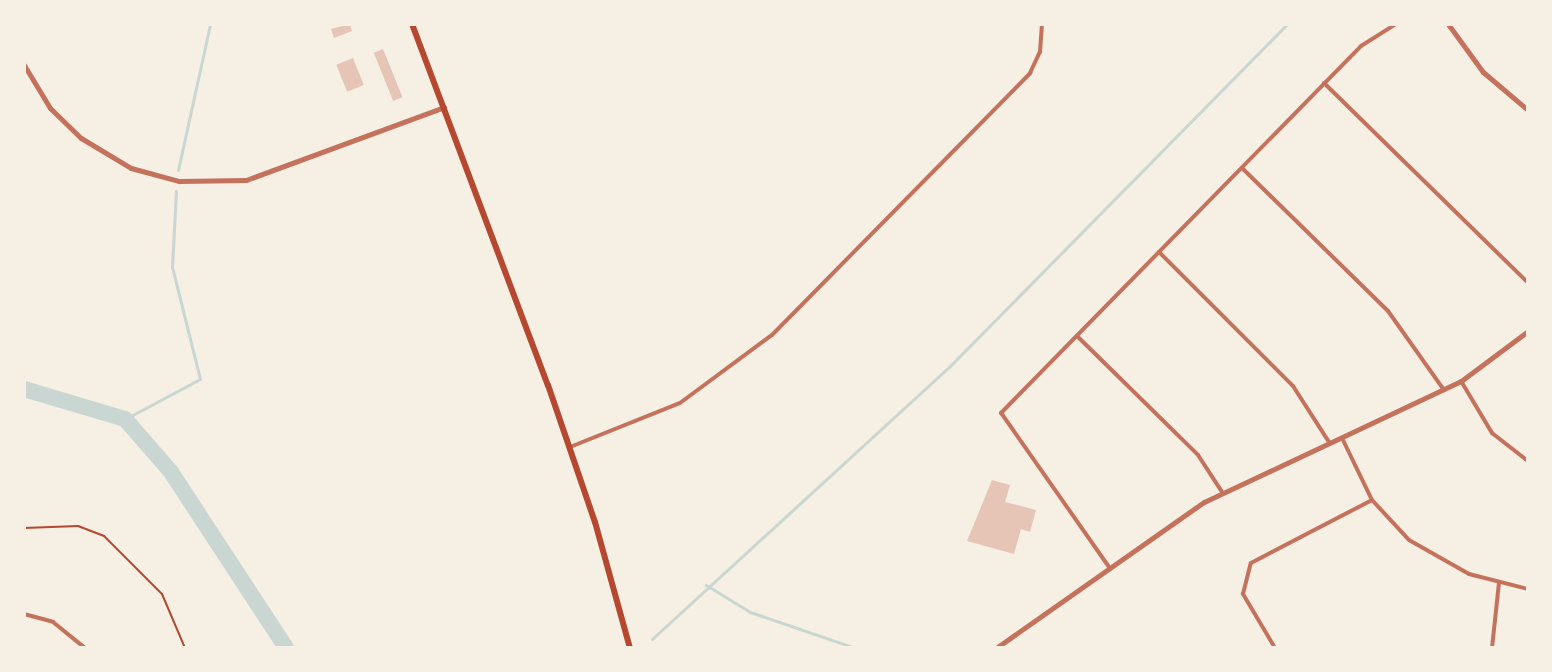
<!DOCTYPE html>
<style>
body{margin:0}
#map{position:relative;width:1552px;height:672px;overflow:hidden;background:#f6efe4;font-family:"Fira Sans Condensed",sans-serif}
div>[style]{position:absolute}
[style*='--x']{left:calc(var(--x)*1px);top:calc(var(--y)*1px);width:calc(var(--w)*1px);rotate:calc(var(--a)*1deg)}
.stream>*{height:3px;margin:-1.5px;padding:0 1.5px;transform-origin:1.5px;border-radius:1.5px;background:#c9d6d2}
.river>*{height:16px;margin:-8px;padding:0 8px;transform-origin:8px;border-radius:8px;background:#c9d6d2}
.building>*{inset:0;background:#e6c5b7;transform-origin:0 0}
.path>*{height:2px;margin:-1px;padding:0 1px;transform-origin:1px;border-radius:1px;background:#b5482f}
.minor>*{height:4px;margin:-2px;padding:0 2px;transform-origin:2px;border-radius:2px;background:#c5725c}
.tertiary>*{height:5px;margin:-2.5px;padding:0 2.5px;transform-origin:2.5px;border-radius:2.5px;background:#c5725c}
.primary>*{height:6px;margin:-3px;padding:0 3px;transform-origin:3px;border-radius:3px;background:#b5482f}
span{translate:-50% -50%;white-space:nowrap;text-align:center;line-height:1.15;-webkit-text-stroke:8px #f6efe4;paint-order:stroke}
.frame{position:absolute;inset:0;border:26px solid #f6efe4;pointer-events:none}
</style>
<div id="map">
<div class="stream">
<div style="--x:178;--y:170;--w:149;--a:-77.6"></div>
<div style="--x:125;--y:419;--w:85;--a:-28.1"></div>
<div style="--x:200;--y:379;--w:115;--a:-104"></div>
<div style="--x:172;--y:267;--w:76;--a:-87"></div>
<div style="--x:706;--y:585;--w:52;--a:31.5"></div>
<div style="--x:750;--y:612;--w:111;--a:18.9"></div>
<div style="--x:652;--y:639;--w:403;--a:-42.5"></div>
<div style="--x:949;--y:367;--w:482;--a:-45.4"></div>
<div style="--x:925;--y:648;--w:43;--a:0"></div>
</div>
<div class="river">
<div style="--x:24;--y:389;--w:105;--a:16.5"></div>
<div style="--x:125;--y:419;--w:70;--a:49"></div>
<div style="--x:171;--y:472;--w:210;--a:56.8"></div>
</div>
<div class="building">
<div style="clip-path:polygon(350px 24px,352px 31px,334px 38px,331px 29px)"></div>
<div style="left:383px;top:49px;width:52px;height:10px;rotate:68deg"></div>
<div style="left:353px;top:58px;width:29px;height:18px;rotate:68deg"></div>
<div style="clip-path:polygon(992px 480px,1010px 485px,1005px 502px,1036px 510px,1030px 532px,1021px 529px,1014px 554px,967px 541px)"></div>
</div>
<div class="path">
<div style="--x:24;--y:528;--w:54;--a:-2.1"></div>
<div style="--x:78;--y:526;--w:28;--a:21"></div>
<div style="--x:104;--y:536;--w:82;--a:45"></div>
<div style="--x:162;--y:594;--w:59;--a:66.9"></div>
</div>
<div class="minor">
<div style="--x:1324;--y:83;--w:286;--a:44.4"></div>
<div style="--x:1242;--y:168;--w:204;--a:44.4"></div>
<div style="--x:1388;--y:311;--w:97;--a:54.7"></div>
<div style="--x:1159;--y:252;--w:190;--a:45"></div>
<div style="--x:1293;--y:386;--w:67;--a:57.3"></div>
<div style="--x:1077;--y:336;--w:170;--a:44.5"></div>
<div style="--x:1198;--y:455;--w:44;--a:57"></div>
<div style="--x:1461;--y:381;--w:61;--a:59.2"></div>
<div style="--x:1492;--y:433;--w:46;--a:37.9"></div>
<div style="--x:1342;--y:438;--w:69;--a:64.2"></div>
<div style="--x:1372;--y:500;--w:54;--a:47.2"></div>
<div style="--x:1409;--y:540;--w:69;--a:29.5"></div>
<div style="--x:1469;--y:574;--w:61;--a:14.3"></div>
<div style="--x:570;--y:447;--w:118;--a:-21.8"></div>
<div style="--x:680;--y:403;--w:114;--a:-36.5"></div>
<div style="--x:772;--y:335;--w:368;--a:-45.4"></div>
<div style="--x:1030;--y:73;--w:23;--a:-65"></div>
<div style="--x:1040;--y:52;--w:28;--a:-86"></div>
<div style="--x:1109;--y:567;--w:188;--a:-125"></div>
<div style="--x:1001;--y:413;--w:514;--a:-45.55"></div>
<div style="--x:1361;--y:46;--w:41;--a:-32.2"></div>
<div style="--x:24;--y:614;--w:30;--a:15"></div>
<div style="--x:53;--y:622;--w:41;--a:39.1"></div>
<div style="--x:1275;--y:648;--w:63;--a:-120.7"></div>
<div style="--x:1243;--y:594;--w:32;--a:-76"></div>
<div style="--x:1251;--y:563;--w:136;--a:-27.5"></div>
<div style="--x:1492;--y:648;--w:65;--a:-83.9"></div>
</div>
<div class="tertiary">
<div style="--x:1448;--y:24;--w:59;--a:53.9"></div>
<div style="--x:1483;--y:72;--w:59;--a:40.2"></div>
<div style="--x:24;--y:65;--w:50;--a:58.8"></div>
<div style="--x:50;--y:108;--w:43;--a:44.1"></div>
<div style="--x:81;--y:138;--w:58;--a:31"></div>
<div style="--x:131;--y:168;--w:50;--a:15.2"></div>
<div style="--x:179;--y:181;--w:67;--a:-0.9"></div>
<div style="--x:246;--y:180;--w:211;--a:-20.2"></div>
<div style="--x:996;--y:648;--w:254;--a:-35.1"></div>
<div style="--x:1204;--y:502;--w:284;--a:-25.2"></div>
<div style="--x:1461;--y:381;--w:84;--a:-36.7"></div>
</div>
<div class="primary">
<div style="--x:412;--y:24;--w:386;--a:69.4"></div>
<div style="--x:548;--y:385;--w:145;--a:71.1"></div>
<div style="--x:595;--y:522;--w:131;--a:74.5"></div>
</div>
<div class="frame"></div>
</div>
